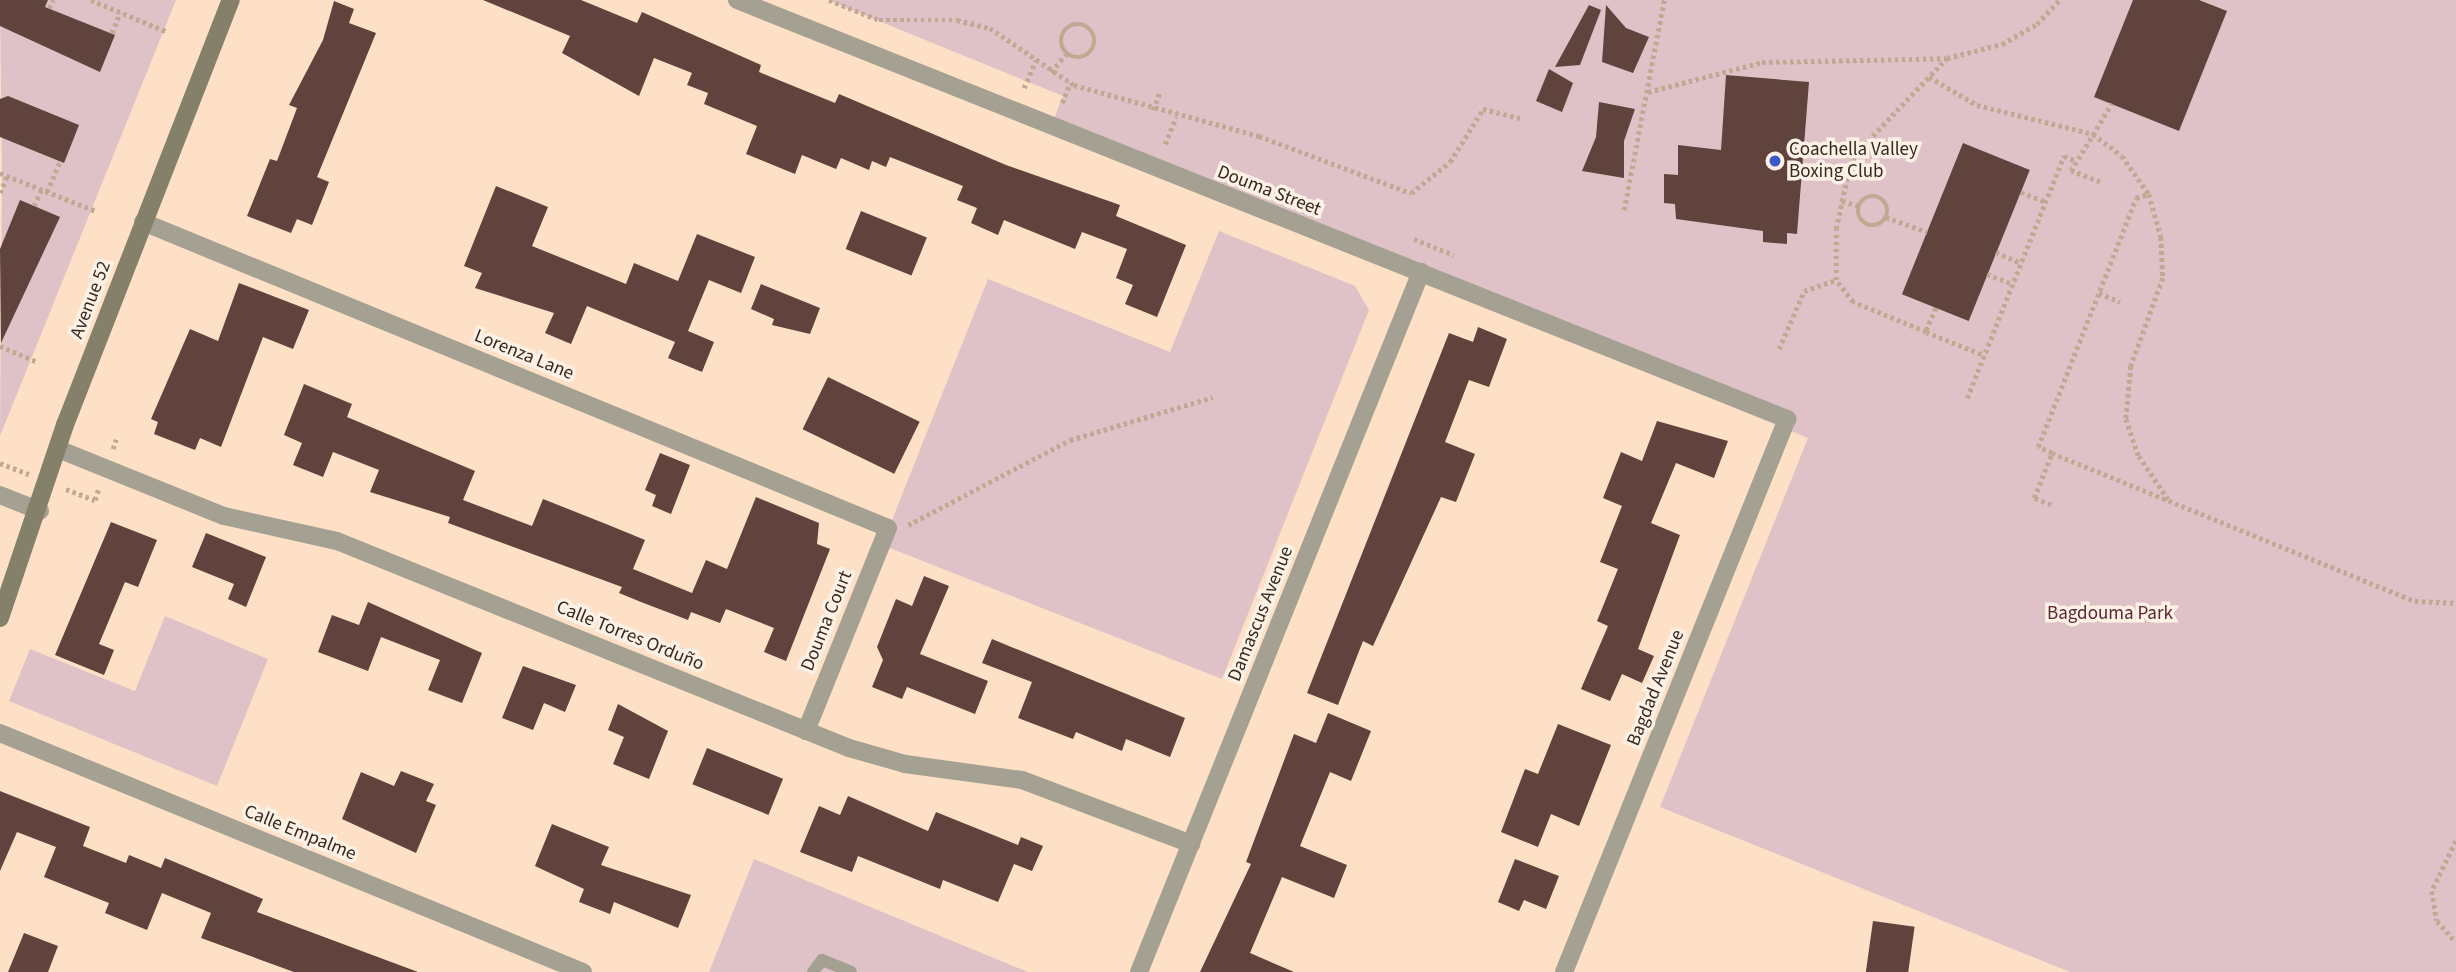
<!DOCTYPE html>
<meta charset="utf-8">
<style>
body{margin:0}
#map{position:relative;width:2456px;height:972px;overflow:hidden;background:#fde0c5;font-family:"Source Sans 3",sans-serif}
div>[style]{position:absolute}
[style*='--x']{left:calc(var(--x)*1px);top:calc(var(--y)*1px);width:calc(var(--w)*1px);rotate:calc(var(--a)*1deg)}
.green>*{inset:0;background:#dec2c8}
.building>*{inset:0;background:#5f433c;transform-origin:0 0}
.path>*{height:4.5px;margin-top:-2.25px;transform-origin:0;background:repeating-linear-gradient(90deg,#c0a892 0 3.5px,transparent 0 7px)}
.path>.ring{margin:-2.25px;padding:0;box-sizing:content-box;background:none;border:4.5px solid #c0a892;border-radius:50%}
.service>*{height:12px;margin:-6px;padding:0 6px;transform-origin:6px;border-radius:6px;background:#a4a192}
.minor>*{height:18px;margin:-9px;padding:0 9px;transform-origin:9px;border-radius:9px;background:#a4a192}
.secondary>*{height:18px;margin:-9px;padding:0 9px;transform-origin:9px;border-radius:9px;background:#84806a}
.dots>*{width:19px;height:19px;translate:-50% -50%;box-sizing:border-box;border:4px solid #fdf1e6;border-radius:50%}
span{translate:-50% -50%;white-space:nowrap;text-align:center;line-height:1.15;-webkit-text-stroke:7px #fdf1e6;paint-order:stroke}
.poi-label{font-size:19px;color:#352a20}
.left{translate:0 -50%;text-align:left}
.street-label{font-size:19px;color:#352a20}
.park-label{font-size:19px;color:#582837}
</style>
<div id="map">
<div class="green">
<div style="clip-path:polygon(0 0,176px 0,0 436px,2px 178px)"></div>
<div style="clip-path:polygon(827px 0,2456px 0,2456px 972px,2070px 972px,1660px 807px,1808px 438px,1050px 129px,1063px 96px)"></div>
<div style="clip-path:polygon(1219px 231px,1355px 286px,1369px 310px,1222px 679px,882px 545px,988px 279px,1170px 352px)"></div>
<div style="clip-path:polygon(165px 616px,268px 659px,217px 786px,9px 701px,30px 649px,135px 691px)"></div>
<div style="clip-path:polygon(754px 859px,1028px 972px,709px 972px)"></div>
</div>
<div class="building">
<div style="clip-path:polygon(0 0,48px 0,45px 7px,115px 35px,100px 72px,0 26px)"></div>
<div style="clip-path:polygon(483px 0,581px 0,637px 23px,642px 12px,761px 65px,759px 72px,835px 103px,839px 94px,1006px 165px,1120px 205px,1116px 216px,1186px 245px,1157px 317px,1125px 304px,1133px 285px,1116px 278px,1127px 249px,1082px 232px,1075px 249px,1004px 220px,998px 235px,971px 223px,977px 208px,957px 200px,963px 186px,890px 157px,886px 167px,872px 161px,869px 170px,841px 158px,836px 169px,802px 155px,795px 174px,746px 154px,757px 126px,704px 104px,708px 93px,687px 85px,692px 73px,654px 58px,639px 96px,562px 53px,570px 36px)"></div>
<div style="clip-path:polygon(2133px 0,2199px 0,2227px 11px,2179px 131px,2094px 97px)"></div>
<div style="clip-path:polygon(334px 1px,354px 9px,349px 23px,376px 33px,317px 177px,329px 182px,312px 225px,297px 219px,291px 233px,247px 216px,270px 159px,277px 161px,297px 108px,289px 105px,323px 40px)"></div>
<div style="clip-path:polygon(1589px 5px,1601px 10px,1580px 65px,1555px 67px)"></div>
<div style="clip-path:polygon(1606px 5px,1626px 28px,1649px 37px,1633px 73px,1602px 62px)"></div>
<div style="clip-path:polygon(1549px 69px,1573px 83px,1562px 112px,1536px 101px)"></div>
<div style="clip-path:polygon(1726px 75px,1809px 82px,1797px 234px,1787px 233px,1787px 244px,1763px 242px,1763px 231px,1676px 219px,1675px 204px,1664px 203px,1664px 174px,1678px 175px,1678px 145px,1721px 150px)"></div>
<div style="clip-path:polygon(8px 96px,79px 125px,64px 163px,0 137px,0 99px)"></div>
<div style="clip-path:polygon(1599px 102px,1635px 109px,1624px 141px,1624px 178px,1582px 171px,1596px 137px)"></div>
<div style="left:1963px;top:143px;width:72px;height:163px;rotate:22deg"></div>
<div style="clip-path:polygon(496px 186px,548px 207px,532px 246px,626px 284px,634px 263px,678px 281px,697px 234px,755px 257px,741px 293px,709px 280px,688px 331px,714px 342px,702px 372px,668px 358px,675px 342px,587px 306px,571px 344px,545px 333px,554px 313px,475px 288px,482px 273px,464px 266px)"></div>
<div style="clip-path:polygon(20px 200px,60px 217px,1px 343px,0 249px)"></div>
<div style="left:861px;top:211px;width:71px;height:41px;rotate:22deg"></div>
<div style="clip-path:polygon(239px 283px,309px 310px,293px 349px,263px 337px,221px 447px,200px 438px,195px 450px,154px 434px,158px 422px,151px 419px,190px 329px,218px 341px)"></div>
<div style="clip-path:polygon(761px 284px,820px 308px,810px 334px,772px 325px,774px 319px,751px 309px)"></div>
<div style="clip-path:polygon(1478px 327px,1507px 339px,1489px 387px,1469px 380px,1445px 442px,1475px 454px,1456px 502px,1441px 497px,1373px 646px,1363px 641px,1338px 705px,1307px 693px,1449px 333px,1473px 342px)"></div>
<div style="left:828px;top:377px;width:102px;height:58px;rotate:26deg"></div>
<div style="clip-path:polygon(304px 384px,352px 404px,347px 417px,475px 471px,463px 500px,532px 526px,543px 499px,611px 526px,645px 540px,633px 569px,692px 593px,706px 560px,727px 569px,756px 497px,819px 523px,817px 544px,830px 549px,786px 661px,764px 652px,774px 628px,726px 609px,720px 623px,691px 612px,688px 620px,641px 602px,619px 593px,622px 587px,448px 523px,450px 517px,370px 492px,379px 470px,333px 452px,323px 477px,293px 465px,302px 443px,284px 435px)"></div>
<div style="clip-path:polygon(1657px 421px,1728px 441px,1714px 478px,1676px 463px,1651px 523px,1680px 535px,1638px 649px,1654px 656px,1642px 683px,1622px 674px,1610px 701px,1581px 689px,1608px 626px,1597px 621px,1618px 569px,1600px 562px,1622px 506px,1603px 498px,1621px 452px,1642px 461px)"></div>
<div style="clip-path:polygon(660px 453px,690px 465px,671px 514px,652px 506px,656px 495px,645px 490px)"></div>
<div style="clip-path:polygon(111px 522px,157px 540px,138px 587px,125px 582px,99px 644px,114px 650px,104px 675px,55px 655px)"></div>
<div style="clip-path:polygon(206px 533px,266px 557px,246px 607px,228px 599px,234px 584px,192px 567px)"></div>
<div style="clip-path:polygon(924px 576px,949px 586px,920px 654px,988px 681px,975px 714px,907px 687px,902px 699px,872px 687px,883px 660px,877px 647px,896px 599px,912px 606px)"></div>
<div style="clip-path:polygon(368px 602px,482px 653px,462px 703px,428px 690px,440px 660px,381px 637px,368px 671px,318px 652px,332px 615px,359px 625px)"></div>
<div style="clip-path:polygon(992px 639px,1185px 718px,1170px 757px,1126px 739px,1122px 751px,1076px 732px,1073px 739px,1018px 718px,1032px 682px,982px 663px)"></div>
<div style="clip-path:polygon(523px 666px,576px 685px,565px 712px,544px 703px,533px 730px,502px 718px)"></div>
<div style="clip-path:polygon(618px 704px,668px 731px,649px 779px,613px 764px,624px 737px,608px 730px)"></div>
<div style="clip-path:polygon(1328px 713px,1371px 731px,1351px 781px,1330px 772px,1300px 846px,1347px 865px,1334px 898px,1282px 877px,1250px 953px,1294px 972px,1200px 972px,1251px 864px,1246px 862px,1294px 734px,1316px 743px)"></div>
<div style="clip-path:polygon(1558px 724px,1611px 745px,1579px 826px,1551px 814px,1538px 847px,1501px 832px,1525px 769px,1538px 774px)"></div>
<div style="left:707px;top:748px;width:82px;height:39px;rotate:22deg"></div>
<div style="clip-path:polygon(401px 771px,434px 784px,426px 801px,436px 805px,416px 853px,342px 819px,361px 772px,394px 786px)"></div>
<div style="clip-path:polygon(0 791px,90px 827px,83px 846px,126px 863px,129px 855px,161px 868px,165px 858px,263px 899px,257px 912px,418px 972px,294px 972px,201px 938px,211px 913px,162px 893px,147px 930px,105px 913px,109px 903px,44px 877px,56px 847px,17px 832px,0 871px)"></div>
<div style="clip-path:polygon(848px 796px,928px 831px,936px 812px,1018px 845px,1021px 837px,1043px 846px,1032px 871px,1014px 864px,998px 902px,943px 880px,940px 889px,858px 856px,852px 872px,800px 852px,819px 806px,840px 815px)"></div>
<div style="clip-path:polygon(552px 824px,609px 847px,601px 865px,691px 895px,678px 928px,614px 902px,610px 914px,579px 902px,584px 889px,535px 866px)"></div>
<div style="clip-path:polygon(1515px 859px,1559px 876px,1546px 909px,1524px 900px,1519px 911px,1498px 902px)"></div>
<div style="left:1873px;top:921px;width:42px;height:52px;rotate:8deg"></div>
<div style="clip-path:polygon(24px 933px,58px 946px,48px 972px,8px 972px)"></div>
</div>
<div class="path">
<div style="--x:91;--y:0;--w:83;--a:22.6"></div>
<div style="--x:829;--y:0;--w:54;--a:21.8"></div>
<div style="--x:879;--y:20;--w:78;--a:0"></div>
<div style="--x:957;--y:20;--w:34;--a:14"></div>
<div style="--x:990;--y:28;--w:102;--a:34.2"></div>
<div style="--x:1074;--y:85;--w:192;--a:15.4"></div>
<div style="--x:1259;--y:136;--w:162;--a:20.6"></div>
<div style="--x:1411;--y:193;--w:50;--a:-38.5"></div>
<div style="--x:1450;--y:162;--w:62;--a:-58.1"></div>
<div style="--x:1483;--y:109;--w:38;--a:14"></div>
<div style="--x:49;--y:8;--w:9;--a:-63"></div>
<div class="ring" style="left:1061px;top:24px;width:29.5px;height:29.5px"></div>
<div style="--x:112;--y:33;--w:22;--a:-69"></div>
<div style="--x:1051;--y:72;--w:23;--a:-50"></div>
<div style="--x:1929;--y:77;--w:56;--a:30.3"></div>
<div style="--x:1977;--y:105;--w:120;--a:14"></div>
<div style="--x:2093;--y:134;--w:36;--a:37"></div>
<div style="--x:2122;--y:156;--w:47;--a:54.6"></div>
<div style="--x:2149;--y:194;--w:45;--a:74.4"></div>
<div style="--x:2161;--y:237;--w:41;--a:87.2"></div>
<div style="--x:2163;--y:278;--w:94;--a:110"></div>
<div style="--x:2131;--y:366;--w:53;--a:95.4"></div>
<div style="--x:2126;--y:419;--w:39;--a:71"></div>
<div style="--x:2139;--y:456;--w:52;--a:56"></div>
<div style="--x:1024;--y:88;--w:30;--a:-67"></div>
<div style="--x:1648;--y:92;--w:118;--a:-14.7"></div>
<div style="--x:1762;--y:62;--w:184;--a:-1.2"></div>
<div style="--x:1062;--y:103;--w:22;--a:-68"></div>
<div style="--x:1153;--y:110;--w:19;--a:-69"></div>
<div style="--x:1165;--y:144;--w:29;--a:-68"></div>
<div style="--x:0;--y:173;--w:103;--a:21.6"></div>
<div style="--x:2100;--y:182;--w:31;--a:-159"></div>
<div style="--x:2071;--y:171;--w:79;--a:-58.9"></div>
<div style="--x:47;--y:192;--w:34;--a:-67"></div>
<div style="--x:2021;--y:192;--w:27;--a:22"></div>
<div style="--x:0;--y:193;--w:18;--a:-68"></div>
<div class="ring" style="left:1858px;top:196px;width:25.5px;height:25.5px"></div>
<div style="--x:1842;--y:201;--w:18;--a:16"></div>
<div style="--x:34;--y:206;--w:17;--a:-66"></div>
<div style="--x:1624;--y:210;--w:214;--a:-79.2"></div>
<div style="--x:1886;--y:217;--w:44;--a:20.1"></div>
<div style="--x:1414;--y:239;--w:43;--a:21.8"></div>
<div style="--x:1996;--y:252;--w:27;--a:24"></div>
<div style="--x:1987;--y:274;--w:28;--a:21"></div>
<div style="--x:2099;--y:293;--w:23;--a:23"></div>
<div style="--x:1936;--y:308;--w:26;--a:113"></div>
<div style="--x:1926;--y:332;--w:79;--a:-157.7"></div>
<div style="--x:1853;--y:302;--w:28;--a:-128"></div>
<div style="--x:1836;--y:280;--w:51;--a:-90"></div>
<div style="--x:1836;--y:229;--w:56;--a:-77.7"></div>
<div style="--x:1848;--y:174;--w:25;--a:-67"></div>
<div style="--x:1858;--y:151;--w:129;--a:-46.3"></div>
<div style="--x:1947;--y:58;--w:57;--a:-14.3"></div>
<div style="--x:2002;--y:44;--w:40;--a:-29.7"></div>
<div style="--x:2037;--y:24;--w:33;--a:-47"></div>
<div style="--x:1926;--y:332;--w:62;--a:21.6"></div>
<div style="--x:0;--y:346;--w:39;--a:23"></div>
<div style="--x:1779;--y:349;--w:63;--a:-66.7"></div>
<div style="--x:1804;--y:291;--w:34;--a:-19"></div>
<div style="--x:1967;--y:398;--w:261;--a:-68.2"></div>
<div style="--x:2064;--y:156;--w:11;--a:22"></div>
<div style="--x:113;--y:449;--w:10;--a:-73"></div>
<div style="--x:2052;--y:453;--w:392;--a:22.2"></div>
<div style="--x:2415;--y:601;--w:41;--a:2.8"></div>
<div style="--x:0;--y:463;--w:31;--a:21"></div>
<div style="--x:66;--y:489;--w:31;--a:21"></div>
<div style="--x:95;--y:500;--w:14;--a:-73"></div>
<div style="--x:2051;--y:505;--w:18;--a:-158"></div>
<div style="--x:2034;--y:498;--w:48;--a:-68.2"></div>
<div style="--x:2052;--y:453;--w:15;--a:-157"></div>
<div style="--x:2038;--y:447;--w:268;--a:-68.5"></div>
<div style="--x:2136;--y:198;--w:14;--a:-17"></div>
<div style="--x:908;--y:525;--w:183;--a:-27.7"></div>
<div style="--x:1070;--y:440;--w:149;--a:-16.7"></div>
<div style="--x:2456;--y:841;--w:55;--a:115.6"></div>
<div style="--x:2432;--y:891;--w:30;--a:81"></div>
<div style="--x:2437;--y:921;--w:28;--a:48"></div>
</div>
<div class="service">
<div style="--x:813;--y:972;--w:15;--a:-53"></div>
<div style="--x:822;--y:960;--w:31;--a:22"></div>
</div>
<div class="minor">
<div style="--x:737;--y:0;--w:1131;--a:21.75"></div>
<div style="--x:1787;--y:419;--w:596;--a:111.96"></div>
<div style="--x:143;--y:222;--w:805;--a:22.33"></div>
<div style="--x:888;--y:528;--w:219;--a:112"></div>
<div style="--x:58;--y:449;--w:179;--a:22"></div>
<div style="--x:224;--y:516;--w:116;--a:12.5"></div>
<div style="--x:337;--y:541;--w:552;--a:22.01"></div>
<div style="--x:849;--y:748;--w:58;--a:15.9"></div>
<div style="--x:905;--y:764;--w:118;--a:7.8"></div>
<div style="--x:1022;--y:780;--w:181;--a:20.7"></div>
<div style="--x:0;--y:495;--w:43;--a:21.8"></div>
<div style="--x:0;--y:733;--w:630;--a:22.29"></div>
<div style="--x:1139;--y:972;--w:755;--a:-68.06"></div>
</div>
<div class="secondary">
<div style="--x:0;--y:618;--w:204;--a:-71.4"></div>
<div style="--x:65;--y:425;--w:456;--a:-68.7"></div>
</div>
<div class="dots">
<div style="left:1775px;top:161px;background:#3a5acc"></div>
</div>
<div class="poi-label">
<span class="left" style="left:1789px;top:161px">Coachella Valley<br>Boxing Club</span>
</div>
<div class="street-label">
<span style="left:1269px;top:191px;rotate:21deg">Douma Street</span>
<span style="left:91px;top:300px;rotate:-69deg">Avenue 52</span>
<span style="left:524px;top:355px;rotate:22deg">Lorenza Lane</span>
<span style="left:1261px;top:614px;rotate:-68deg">Damascus Avenue</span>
<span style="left:827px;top:621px;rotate:-68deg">Douma Court</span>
<span style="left:630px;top:636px;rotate:22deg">Calle Torres Orduño</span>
<span style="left:1656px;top:688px;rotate:-68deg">Bagdad Avenue</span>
<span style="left:300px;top:833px;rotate:22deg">Calle Empalme</span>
</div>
<div class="park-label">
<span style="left:2110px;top:614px">Bagdouma Park</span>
</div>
</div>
